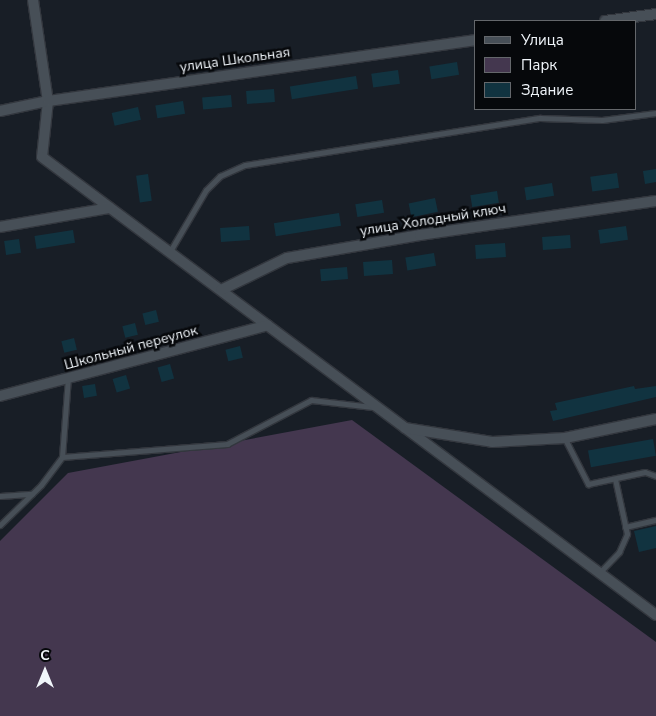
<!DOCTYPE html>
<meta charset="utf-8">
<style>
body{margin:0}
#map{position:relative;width:656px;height:716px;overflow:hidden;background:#181e26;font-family:"Nunito Sans",sans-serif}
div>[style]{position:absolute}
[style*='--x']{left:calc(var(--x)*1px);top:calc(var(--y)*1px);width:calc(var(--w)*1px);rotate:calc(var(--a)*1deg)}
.green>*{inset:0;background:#44374f}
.building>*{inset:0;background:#113340;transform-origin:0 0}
.roads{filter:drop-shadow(1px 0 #33373e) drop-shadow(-1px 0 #33373e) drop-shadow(0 1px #33373e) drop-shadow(0 -1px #33373e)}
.service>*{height:5px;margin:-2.5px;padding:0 2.5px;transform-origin:2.5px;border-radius:2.5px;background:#474f57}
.minor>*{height:10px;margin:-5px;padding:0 5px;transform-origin:5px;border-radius:5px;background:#474f57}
span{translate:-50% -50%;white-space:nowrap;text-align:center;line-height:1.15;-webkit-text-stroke:5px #06080b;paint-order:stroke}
.street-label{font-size:14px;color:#f0f5fa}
.legend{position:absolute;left:474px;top:20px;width:162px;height:90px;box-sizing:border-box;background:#06080b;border:1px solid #64676b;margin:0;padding:6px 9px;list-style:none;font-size:15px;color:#f0f5fa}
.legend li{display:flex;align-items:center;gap:10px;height:25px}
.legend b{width:25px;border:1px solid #64676b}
.north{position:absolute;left:20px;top:646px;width:50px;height:50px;-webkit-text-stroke:4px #06080b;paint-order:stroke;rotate:0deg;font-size:14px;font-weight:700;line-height:20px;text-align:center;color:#f0f5fa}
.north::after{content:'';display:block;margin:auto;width:18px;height:22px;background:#f0f5fa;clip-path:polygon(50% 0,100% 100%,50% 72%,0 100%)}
</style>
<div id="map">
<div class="green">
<div style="clip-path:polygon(352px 420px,656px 642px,656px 716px,0 716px,0 541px,68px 473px)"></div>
</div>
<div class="building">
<div style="left:457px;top:62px;width:13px;height:28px;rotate:81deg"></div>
<div style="left:398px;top:70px;width:14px;height:27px;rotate:82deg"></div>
<div style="left:356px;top:76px;width:13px;height:67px;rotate:81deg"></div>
<div style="left:274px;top:89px;width:13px;height:28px;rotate:86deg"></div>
<div style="left:231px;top:95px;width:12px;height:29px;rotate:85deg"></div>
<div style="left:183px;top:101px;width:13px;height:28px;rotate:81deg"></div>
<div style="left:138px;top:107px;width:13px;height:27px;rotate:77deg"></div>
<div style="clip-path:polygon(656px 169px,656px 182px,645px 184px,643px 171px)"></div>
<div style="left:617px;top:173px;width:15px;height:27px;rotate:82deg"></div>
<div style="left:148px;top:174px;width:27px;height:12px;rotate:82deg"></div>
<div style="left:552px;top:183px;width:13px;height:28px;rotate:81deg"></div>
<div style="left:497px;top:191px;width:12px;height:27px;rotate:81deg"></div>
<div style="left:435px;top:198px;width:14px;height:27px;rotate:78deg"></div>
<div style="left:382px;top:200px;width:13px;height:27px;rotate:81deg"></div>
<div style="left:339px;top:213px;width:13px;height:66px;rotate:81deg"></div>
<div style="left:249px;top:226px;width:14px;height:29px;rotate:86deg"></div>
<div style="left:626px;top:226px;width:14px;height:28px;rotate:82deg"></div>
<div style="left:73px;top:230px;width:13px;height:39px;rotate:81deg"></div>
<div style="left:570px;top:235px;width:13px;height:28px;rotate:86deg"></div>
<div style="left:19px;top:239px;width:14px;height:15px;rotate:82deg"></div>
<div style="left:505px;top:243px;width:14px;height:30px;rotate:86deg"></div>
<div style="left:434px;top:253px;width:13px;height:29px;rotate:81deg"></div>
<div style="left:392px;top:260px;width:14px;height:29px;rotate:86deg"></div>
<div style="left:347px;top:267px;width:12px;height:27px;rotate:85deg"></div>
<div style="left:156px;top:310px;width:12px;height:14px;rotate:76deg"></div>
<div style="left:135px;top:323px;width:12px;height:13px;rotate:76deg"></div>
<div style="left:74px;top:338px;width:12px;height:13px;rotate:76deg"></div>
<div style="left:240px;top:346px;width:12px;height:15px;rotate:76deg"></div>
<div style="left:170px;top:364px;width:15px;height:13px;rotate:74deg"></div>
<div style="left:126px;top:375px;width:14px;height:14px;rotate:73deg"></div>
<div style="left:95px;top:384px;width:12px;height:13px;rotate:81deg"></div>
<div style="clip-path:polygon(634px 386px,635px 389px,656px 386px,656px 397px,553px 421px,550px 411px,557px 410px,555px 403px)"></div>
<div style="left:653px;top:439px;width:17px;height:66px;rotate:80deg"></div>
<div style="clip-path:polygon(656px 526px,656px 548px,639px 552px,634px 531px)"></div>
</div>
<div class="roads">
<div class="service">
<div style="--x:169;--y:253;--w:73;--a:-59.6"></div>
<div style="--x:206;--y:190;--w:20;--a:-45"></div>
<div style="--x:220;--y:176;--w:27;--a:-24"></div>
<div style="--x:245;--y:165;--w:299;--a:-9.1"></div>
<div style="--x:540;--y:118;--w:62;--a:1.8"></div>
<div style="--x:602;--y:120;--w:54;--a:-7.4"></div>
<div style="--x:565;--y:439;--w:51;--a:62.9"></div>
<div style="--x:588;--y:484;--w:58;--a:-11.9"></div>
<div style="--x:645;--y:472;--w:12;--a:20"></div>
<div style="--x:62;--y:457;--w:79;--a:-85.7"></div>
<div style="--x:0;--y:496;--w:32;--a:-4"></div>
<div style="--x:0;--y:525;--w:57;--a:-44.3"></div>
<div style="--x:41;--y:485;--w:35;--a:-53"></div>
<div style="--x:62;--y:457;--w:166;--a:-4.5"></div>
<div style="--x:227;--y:444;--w:95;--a:-27.6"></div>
<div style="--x:311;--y:400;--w:62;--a:6.4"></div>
<div style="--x:625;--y:527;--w:32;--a:-13"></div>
<div style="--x:600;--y:572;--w:28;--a:-46"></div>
<div style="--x:619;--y:552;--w:20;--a:-66"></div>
<div style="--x:627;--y:534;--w:56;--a:-102.3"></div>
</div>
<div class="minor">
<div style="--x:33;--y:0;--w:102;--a:81.6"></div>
<div style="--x:48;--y:101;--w:56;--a:96.1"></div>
<div style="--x:42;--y:157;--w:766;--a:36.72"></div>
<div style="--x:605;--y:21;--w:51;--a:-7.8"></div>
<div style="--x:0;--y:111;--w:49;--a:-11.8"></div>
<div style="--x:48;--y:101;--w:431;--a:-8.1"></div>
<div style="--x:0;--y:227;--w:111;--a:-9.9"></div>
<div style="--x:221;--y:290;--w:73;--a:-25.9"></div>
<div style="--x:287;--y:258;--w:135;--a:-9.8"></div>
<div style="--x:420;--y:235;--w:238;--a:-8.2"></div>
<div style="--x:0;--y:396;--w:277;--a:-14.8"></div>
<div style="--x:405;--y:428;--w:88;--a:9.1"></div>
<div style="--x:492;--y:442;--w:73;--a:-3.1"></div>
<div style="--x:565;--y:438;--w:93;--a:-11.8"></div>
</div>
</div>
<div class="street-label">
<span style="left:235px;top:60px;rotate:-8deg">улица Школьная</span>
<span style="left:433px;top:220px;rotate:-9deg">улица Холодный ключ</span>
<span style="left:131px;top:348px;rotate:-15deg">Школьный переулок</span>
</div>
<ul class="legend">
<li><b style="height:6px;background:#474f57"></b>Улица</li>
<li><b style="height:14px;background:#44374f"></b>Парк</li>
<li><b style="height:14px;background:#113340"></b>Здание</li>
</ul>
<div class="north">С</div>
</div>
